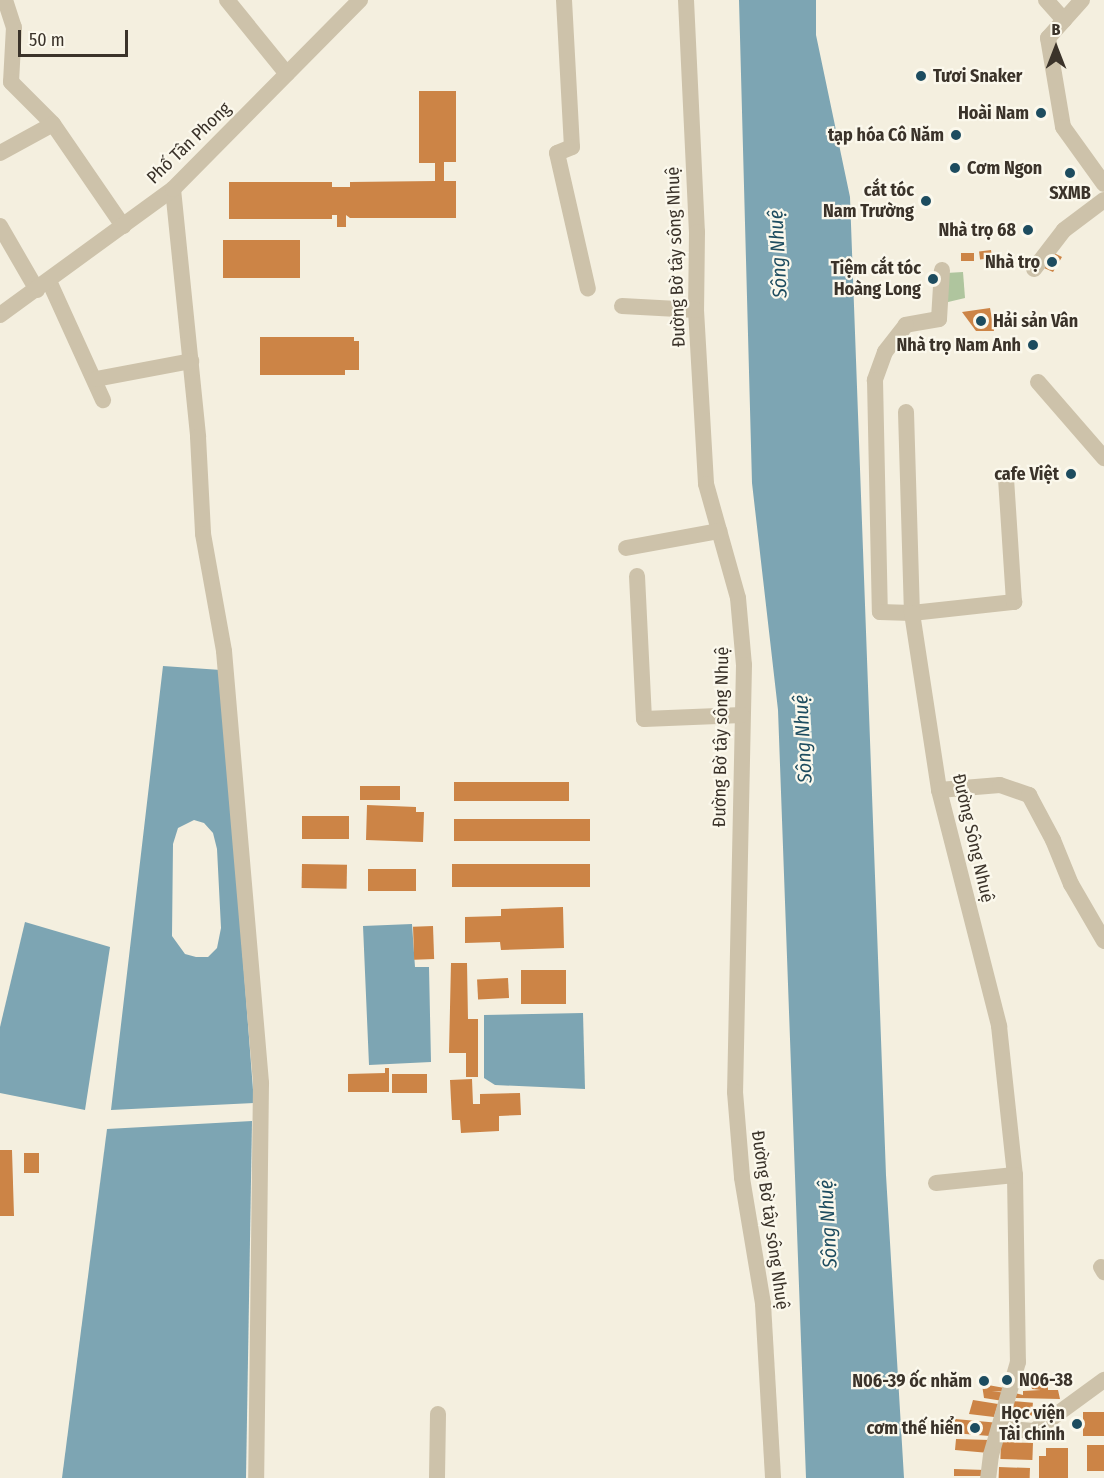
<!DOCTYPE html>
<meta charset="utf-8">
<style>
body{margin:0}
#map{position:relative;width:1104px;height:1478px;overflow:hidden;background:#f4efdf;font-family:"Fira Sans Condensed",sans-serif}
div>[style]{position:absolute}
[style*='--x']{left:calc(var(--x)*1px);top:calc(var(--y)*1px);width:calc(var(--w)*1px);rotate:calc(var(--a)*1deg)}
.green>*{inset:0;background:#afc59e}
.water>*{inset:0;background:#7da5b3}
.building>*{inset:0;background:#cc8446;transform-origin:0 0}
.minor>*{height:16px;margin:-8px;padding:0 8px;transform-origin:8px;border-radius:8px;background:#cdc2aa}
.dots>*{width:16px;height:16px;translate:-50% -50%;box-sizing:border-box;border:3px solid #fbf8ec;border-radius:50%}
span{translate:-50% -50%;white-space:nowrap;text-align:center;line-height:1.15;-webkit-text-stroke:4.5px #fbf8ec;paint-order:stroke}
.poi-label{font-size:18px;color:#3b332a;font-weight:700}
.left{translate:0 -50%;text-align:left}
.right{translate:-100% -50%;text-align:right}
.street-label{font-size:18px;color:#3b332a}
.water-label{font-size:20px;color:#1d4c5f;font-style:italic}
.north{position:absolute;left:1026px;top:18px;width:60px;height:60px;-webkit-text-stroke:4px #fbf8ec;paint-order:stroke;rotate:0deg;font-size:16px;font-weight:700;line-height:24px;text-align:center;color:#3b332a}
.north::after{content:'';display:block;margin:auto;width:21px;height:27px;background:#3b332a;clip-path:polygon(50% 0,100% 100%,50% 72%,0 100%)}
.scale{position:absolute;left:18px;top:30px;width:110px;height:27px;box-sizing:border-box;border:3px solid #3b332a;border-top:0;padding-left:8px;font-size:18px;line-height:21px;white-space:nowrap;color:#3b332a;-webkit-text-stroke:4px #fbf8ec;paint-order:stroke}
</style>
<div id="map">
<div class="green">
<div style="clip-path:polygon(963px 272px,965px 298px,944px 303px,946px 273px)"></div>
</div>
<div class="water">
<div style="clip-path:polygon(739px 0,816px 0,816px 35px,850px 197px,886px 1175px,904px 1478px,806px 1478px,778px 710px,752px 483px)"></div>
<div style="clip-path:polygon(evenodd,163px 666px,221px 670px,254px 1103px,111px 1110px,163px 666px,194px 820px,204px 823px,213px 833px,217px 849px,221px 928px,217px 948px,208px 957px,196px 957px,185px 954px,172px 936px,173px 844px,178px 828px,194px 820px)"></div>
<div style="clip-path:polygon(25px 922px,110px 947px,85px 1110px,0 1093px,0 1027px)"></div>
<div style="clip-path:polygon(412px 924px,415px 967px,429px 967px,431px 1062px,369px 1065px,363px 926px)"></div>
<div style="clip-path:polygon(583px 1013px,585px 1089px,495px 1085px,484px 1078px,484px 1015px)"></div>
<div style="clip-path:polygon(252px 1121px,246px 1478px,62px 1478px,107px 1129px)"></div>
</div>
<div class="building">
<div style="clip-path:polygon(419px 91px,456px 91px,456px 162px,444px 162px,444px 181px,456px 181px,456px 218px,350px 218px,346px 215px,346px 227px,337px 227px,337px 215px,332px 215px,332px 219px,229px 219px,229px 182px,332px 182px,332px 187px,350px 187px,350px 182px,435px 181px,435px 163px,419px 163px)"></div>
<div style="left:223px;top:240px;width:77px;height:38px"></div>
<div style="left:991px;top:250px;width:8px;height:12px;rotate:83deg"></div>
<div style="clip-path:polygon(1052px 252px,1062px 257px,1053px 272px,1042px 267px)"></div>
<div style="left:974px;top:253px;width:8px;height:13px;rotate:90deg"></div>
<div style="clip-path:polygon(990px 308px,994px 331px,976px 331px,962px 312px)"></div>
<div style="clip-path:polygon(260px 337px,354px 337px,354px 341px,359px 341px,359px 370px,345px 370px,345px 375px,260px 375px)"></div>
<div style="left:454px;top:782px;width:115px;height:19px"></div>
<div style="left:400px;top:786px;width:14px;height:40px;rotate:90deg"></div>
<div style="clip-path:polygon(367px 805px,416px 807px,416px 812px,424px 812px,423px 842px,366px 840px)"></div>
<div style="left:302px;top:816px;width:47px;height:23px"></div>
<div style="left:454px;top:819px;width:136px;height:22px"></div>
<div style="left:302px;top:864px;width:45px;height:24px;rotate:1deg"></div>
<div style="left:590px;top:864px;width:23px;height:138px;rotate:90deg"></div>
<div style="left:368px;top:869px;width:48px;height:22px"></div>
<div style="clip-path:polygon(563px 907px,564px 948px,501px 950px,500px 942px,465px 943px,465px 917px,501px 916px,501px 909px)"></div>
<div style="left:433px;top:926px;width:33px;height:20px;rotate:88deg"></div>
<div style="clip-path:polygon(451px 963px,467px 963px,468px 1019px,478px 1019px,478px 1077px,466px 1077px,466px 1053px,449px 1053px)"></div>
<div style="left:521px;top:970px;width:45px;height:34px"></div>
<div style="left:508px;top:978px;width:20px;height:31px;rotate:87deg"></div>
<div style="clip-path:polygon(385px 1068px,389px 1068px,389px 1092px,348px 1092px,348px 1074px,385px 1073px)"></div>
<div style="left:392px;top:1074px;width:35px;height:19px"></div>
<div style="clip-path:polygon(472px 1079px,473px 1104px,480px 1104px,480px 1094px,520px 1093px,521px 1115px,499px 1116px,499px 1131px,461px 1133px,460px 1120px,452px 1120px,450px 1080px)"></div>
<div style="clip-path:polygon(0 1150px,12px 1150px,14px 1216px,0 1216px)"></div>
<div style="left:24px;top:1153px;width:15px;height:20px"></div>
<div style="clip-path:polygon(981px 1378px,988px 1378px,988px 1385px,1010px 1389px,1009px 1392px,992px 1391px,1006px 1393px,1003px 1401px,984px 1398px)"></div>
<div style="clip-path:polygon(1048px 1378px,1048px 1390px,1058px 1390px,1060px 1399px,1013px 1398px,1015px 1393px,1023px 1395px,1023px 1391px,1041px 1390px,1032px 1389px,1030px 1381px)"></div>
<div style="clip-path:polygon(973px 1400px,998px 1404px,994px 1417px,969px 1414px)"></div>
<div style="left:1012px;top:1401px;width:21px;height:13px;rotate:5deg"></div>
<div style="left:1104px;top:1412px;width:24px;height:21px;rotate:90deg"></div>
<div style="left:955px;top:1419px;width:42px;height:14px;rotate:5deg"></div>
<div style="clip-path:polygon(956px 1439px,990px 1440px,989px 1453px,955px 1450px)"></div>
<div style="left:1001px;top:1442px;width:32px;height:17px;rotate:2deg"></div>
<div style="left:1087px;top:1445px;width:17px;height:26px"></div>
<div style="clip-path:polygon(1046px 1448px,1068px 1448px,1068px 1478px,1039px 1478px,1039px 1456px,1046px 1456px)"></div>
<div style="left:999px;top:1467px;width:31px;height:11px;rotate:2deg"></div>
<div style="clip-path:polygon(954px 1469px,986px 1470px,986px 1476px,954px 1476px)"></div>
</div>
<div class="minor">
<div style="--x:5;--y:0;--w:28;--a:72"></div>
<div style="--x:14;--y:27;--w:55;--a:93.1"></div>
<div style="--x:11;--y:82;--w:59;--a:45"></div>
<div style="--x:53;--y:124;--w:124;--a:55.5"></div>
<div style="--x:227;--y:0;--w:95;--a:51"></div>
<div style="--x:564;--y:0;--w:147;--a:86.9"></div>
<div style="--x:572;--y:147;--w:16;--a:158"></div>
<div style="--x:557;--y:153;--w:139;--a:77.2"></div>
<div style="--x:686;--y:0;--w:232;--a:87.3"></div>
<div style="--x:697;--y:232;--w:78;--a:90.7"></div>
<div style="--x:696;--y:310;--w:174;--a:86.7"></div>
<div style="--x:706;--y:484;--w:118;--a:74.3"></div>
<div style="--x:738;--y:598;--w:67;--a:84.9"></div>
<div style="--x:744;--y:665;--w:427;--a:91.2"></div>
<div style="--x:735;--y:1092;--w:86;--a:85.3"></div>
<div style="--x:742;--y:1178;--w:128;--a:80.5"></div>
<div style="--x:763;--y:1304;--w:174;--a:86.7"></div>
<div style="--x:1046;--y:0;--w:27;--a:48"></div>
<div style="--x:1082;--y:0;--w:51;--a:131.8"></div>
<div style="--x:1048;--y:38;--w:90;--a:80.4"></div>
<div style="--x:1063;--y:127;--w:70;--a:54.3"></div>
<div style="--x:0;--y:153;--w:60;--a:-28.7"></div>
<div style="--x:173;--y:189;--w:249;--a:84.2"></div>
<div style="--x:198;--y:437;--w:97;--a:87"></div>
<div style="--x:203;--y:534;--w:119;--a:79.8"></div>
<div style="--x:224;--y:651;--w:434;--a:85.1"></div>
<div style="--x:261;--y:1083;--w:395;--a:90.7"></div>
<div style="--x:0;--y:226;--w:74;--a:60"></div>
<div style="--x:1034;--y:269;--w:49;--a:-52.4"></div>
<div style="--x:1064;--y:230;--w:50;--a:-36.9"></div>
<div style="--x:942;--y:270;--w:49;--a:93.5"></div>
<div style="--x:939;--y:319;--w:34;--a:170"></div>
<div style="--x:906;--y:325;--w:34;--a:128"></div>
<div style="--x:885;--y:352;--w:30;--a:110"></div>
<div style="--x:875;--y:380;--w:232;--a:88.8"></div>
<div style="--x:880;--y:612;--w:32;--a:2"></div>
<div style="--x:912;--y:613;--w:103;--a:-6.2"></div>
<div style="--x:1014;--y:602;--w:124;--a:-93.7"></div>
<div style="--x:49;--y:281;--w:131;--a:65.6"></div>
<div style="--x:622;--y:306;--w:74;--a:3.1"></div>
<div style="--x:0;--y:315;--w:214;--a:-36.1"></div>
<div style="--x:173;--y:189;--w:266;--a:-45.3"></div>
<div style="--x:96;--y:379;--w:97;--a:-10.7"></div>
<div style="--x:1038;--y:382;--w:101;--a:49"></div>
<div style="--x:906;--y:412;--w:201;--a:88.3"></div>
<div style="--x:912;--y:613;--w:179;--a:81.3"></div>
<div style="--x:939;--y:790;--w:244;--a:75.7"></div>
<div style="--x:999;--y:1026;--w:150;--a:83.9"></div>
<div style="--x:1015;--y:1175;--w:187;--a:89.1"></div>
<div style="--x:1018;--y:1362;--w:97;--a:106.2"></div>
<div style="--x:991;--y:1455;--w:23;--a:97"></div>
<div style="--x:626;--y:548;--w:95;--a:-10.4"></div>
<div style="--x:637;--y:576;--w:143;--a:87.2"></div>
<div style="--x:644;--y:719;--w:98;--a:-2.3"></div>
<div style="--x:939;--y:790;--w:61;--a:-4.7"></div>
<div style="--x:1000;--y:785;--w:31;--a:19"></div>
<div style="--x:1029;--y:795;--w:51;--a:61.9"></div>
<div style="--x:1053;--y:840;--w:48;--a:67.8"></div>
<div style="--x:1071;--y:884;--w:66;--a:59.9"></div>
<div style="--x:936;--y:1183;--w:79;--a:-5.8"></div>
<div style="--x:1101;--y:1267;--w:6;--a:59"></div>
<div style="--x:999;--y:1428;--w:35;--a:5"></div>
<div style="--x:1034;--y:1431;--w:87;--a:-36.1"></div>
<div style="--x:437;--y:1478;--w:64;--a:-89.1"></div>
</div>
<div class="dots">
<div style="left:921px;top:76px;background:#1d4c5f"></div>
<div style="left:1041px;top:113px;background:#1d4c5f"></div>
<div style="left:956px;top:135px;background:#1d4c5f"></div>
<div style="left:955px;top:168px;background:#1d4c5f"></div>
<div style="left:1070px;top:173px;background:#1d4c5f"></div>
<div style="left:926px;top:201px;background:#1d4c5f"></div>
<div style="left:1028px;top:230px;background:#1d4c5f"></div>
<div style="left:1052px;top:262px;background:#1d4c5f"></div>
<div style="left:933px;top:279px;background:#1d4c5f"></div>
<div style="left:981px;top:321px;background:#1d4c5f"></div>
<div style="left:1033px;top:345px;background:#1d4c5f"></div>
<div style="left:1071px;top:474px;background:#1d4c5f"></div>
<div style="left:1007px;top:1380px;background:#1d4c5f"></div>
<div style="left:984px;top:1381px;background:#1d4c5f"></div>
<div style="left:1077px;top:1424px;background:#1d4c5f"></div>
<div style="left:975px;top:1428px;background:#1d4c5f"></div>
</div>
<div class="poi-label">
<span class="left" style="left:933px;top:76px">Tươi Snaker</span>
<span class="right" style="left:1029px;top:113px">Hoài Nam</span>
<span class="right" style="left:944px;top:135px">tạp hóa Cô Năm</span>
<span class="left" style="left:967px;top:168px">Cơm Ngon</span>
<span class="right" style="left:914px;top:201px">cắt tóc<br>Nam Trường</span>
<span style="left:1070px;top:193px">SXMB</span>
<span class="right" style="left:1016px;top:230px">Nhà trọ 68</span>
<span class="right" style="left:1040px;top:262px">Nhà trọ</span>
<span class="right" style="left:921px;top:279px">Tiệm cắt tóc<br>Hoàng Long</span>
<span class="left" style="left:993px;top:321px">Hải sản Vân</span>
<span class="right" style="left:1021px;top:345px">Nhà trọ Nam Anh</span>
<span class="right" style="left:1059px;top:474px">cafe Việt</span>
<span class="left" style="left:1019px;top:1380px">N06-38</span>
<span class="right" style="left:972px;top:1381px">N06-39 ốc nhăm</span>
<span class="right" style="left:1065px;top:1424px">Học viện<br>Tài chính</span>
<span class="right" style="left:963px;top:1428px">cơm thế hiển</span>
</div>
<div class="street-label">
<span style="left:189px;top:143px;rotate:-44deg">Phố Tân Phong</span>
<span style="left:676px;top:257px;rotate:-92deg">Đường Bờ tây sông Nhuệ</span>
<span style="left:721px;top:737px;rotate:-89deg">Đường Bờ tây sông Nhuệ</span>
<span style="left:973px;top:838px;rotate:77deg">Đường Sông Nhuệ</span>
<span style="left:770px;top:1220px;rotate:82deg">Đường Bờ tây sông Nhuệ</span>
</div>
<div class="water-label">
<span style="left:778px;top:254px;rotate:-93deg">Sông Nhuệ</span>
<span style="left:803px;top:739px;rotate:-93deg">Sông Nhuệ</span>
<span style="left:828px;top:1224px;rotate:-93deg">Sông Nhuệ</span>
</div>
<div class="north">B</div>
<div class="scale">50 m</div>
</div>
